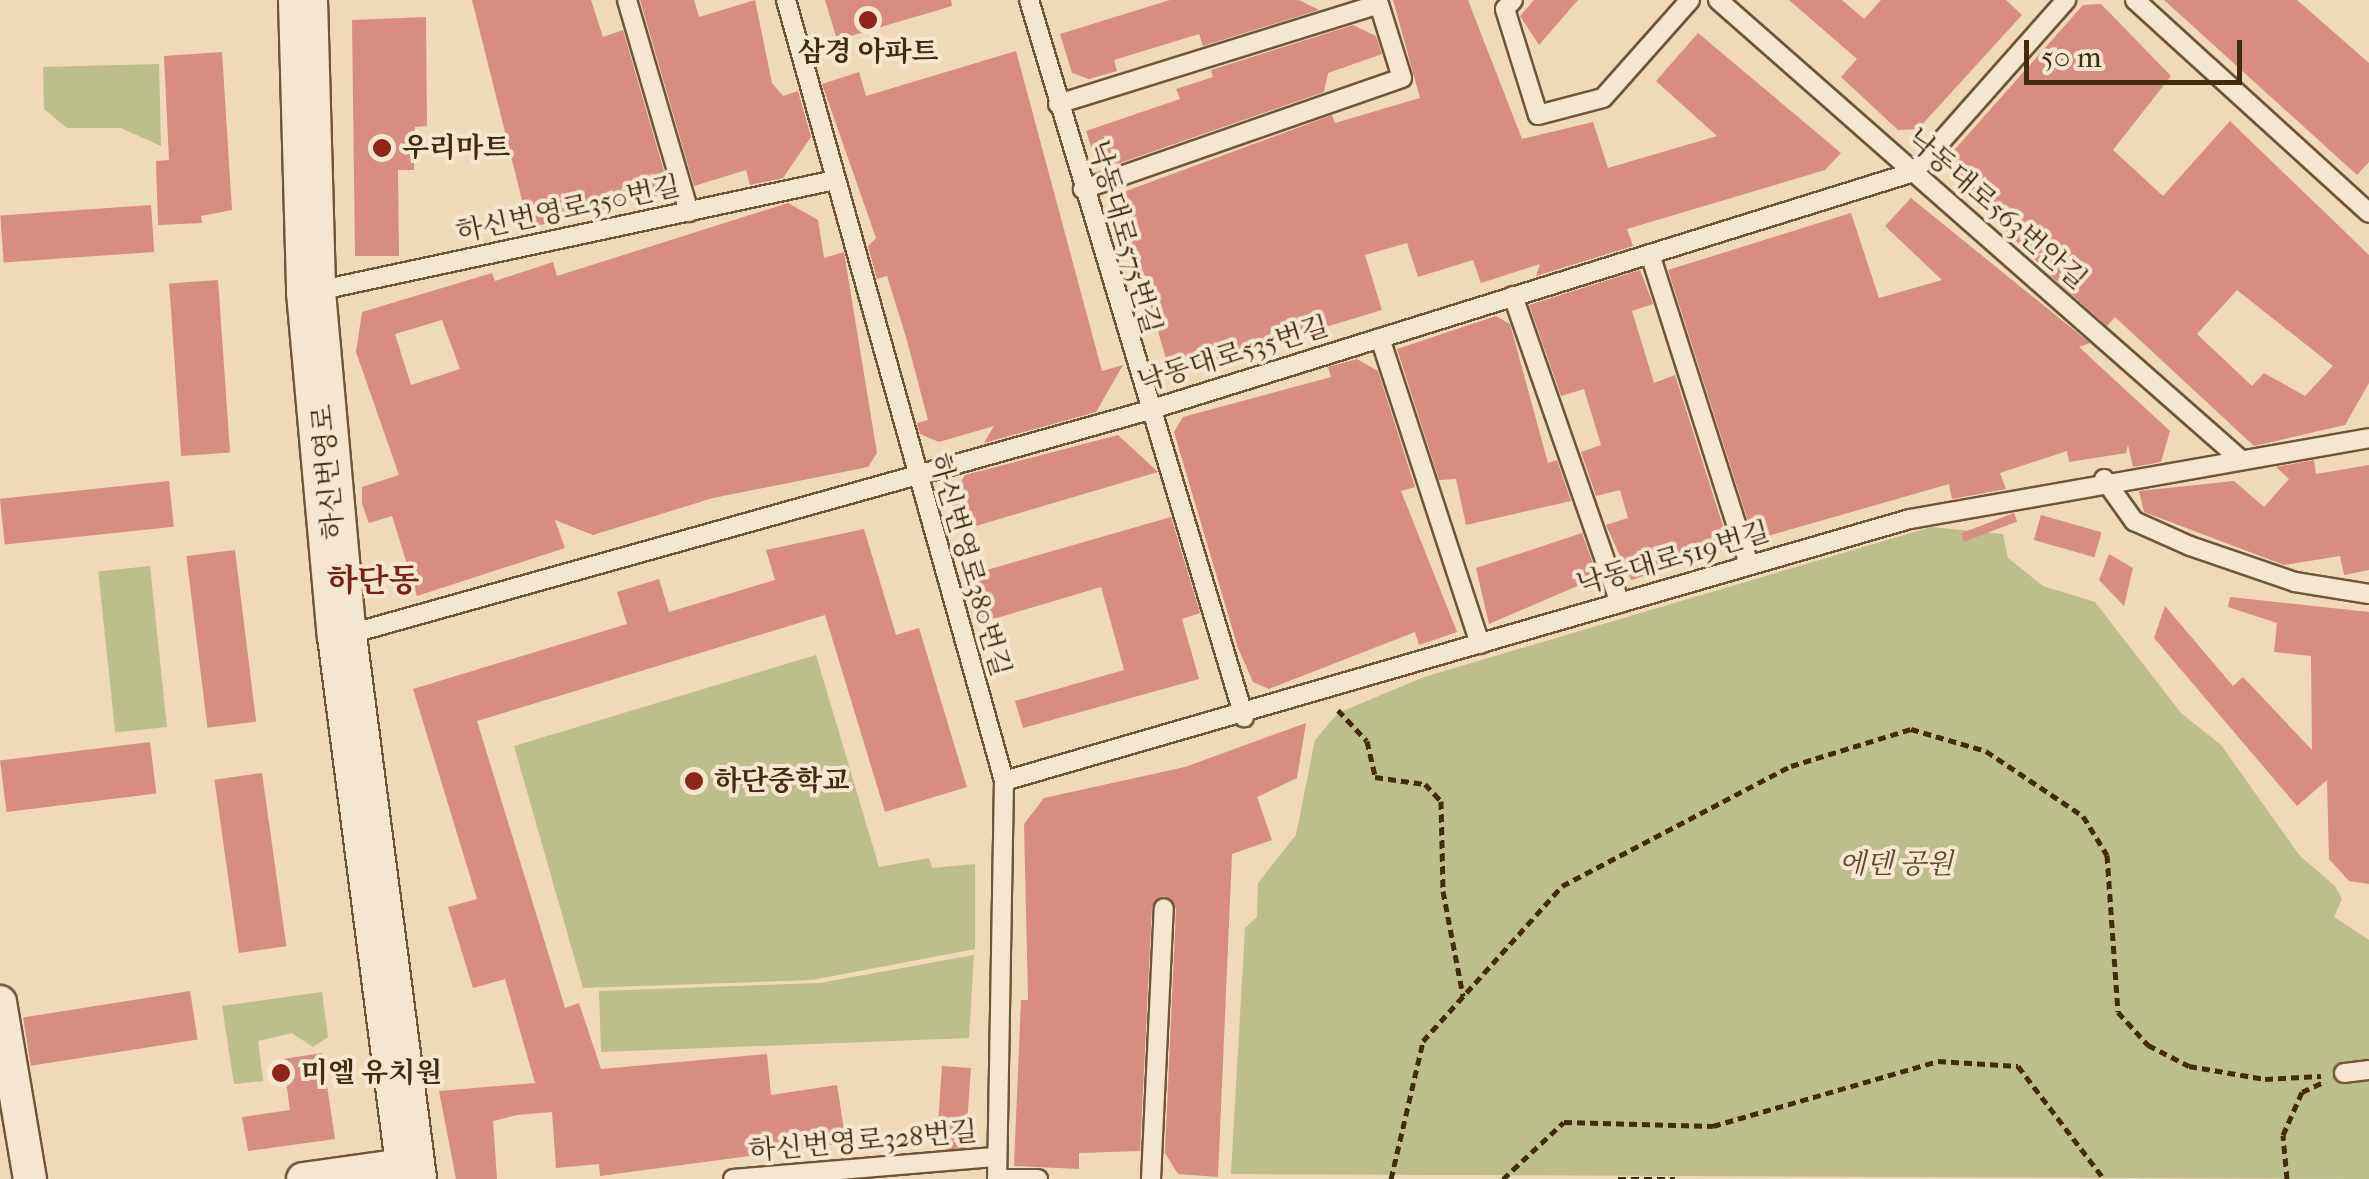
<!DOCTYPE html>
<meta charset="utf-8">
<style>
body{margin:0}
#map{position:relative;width:2369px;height:1179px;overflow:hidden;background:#efd9b6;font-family:"IM FELL French Canon","Noto Serif KR",serif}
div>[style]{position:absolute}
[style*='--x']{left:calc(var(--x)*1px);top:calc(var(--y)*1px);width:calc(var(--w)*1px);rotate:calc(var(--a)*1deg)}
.green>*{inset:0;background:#bcbe8c;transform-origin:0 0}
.building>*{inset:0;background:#d78e81;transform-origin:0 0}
.path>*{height:5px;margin-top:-2.5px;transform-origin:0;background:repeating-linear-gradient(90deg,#432b0d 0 8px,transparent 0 13px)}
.roads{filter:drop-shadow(2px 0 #6e5637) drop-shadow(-2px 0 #6e5637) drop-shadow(0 2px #6e5637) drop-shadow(0 -2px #6e5637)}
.lane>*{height:18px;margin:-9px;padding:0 9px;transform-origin:9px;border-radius:9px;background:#f5e6d0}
.street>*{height:32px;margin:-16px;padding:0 16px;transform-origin:16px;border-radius:16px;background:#f5e6d0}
.secondary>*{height:48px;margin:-24px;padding:0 24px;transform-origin:24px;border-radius:24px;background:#f5e6d0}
.dots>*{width:28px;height:28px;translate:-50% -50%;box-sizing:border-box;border:5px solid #f5e6d0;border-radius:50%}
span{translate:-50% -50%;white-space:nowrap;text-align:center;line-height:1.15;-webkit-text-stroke:8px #f5e6d0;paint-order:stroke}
.poi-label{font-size:28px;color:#432b0d;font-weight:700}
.left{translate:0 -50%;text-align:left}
.street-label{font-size:28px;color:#432b0d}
.park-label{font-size:28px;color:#5b4826;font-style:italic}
.quarter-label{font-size:32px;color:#7a1f14;font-weight:700}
.scale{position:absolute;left:2024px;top:40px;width:218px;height:45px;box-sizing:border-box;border:5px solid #432b0d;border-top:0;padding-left:12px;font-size:30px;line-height:35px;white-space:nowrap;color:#432b0d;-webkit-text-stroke:8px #f5e6d0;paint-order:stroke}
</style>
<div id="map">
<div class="green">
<div style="clip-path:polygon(159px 64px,161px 146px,121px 128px,67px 128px,44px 109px,43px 67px)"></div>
<div style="clip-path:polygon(1931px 527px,2003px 534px,2008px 558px,2043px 586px,2095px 602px,2181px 713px,2221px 745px,2300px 856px,2335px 886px,2342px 899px,2334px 917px,2369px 940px,2369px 1179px,1231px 1174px,1245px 928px,1257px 917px,1258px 883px,1296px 835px,1315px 740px,1338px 713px,1424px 677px)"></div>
<div style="left:150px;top:566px;width:162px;height:52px;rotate:84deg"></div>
<div style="clip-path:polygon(816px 655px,879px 867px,929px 858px,932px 868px,975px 864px,975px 949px,812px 980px,583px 988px,514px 746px)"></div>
<div style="clip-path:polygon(974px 955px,969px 1038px,601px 1052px,599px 991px,820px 983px)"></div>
<div style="clip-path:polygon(322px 992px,328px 1037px,313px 1047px,292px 1033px,258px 1041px,263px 1081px,234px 1084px,222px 1006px)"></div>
</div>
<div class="building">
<div style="clip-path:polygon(472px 0,591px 0,603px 37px,623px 30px,670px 192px,529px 228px)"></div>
<div style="clip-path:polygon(640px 0,694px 0,699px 17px,755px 0,772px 83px,783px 96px,798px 91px,811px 137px,783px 178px,750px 185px,746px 170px,694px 186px)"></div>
<div style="clip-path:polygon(825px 0,951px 0,952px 6px,837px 40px)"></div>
<div style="clip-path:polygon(1170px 0,1299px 0,1319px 10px,1203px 46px,1199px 34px,1114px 60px,1117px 71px,1089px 79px,1072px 73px,1060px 34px)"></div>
<div style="clip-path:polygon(1393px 0,1468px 0,1522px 139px,1593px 122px,1608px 168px,1717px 136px,1656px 81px,1698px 33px,1841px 153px,1825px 170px,1627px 229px,1633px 246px,1536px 276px,1540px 264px,1481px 283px,1473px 260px,1418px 277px,1407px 243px,1365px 255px,1382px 310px,1180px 371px,1167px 362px,1118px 194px,1332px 115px,1335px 123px,1420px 98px)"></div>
<div style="clip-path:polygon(1534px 0,1578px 0,1539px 45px,1520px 16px)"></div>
<div style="clip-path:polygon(1789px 0,1842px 0,1864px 19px,1881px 0,2006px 0,2022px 15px,1918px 129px,1898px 130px,1841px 77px,1857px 59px)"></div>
<div style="clip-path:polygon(2164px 0,2297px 0,2369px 63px,2369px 162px,2357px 175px)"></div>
<div style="clip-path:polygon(evenodd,2101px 4px,2171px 76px,2113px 150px,2163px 196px,2230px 121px,2369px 255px,2369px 383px,2345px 425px,2254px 446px,2115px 317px,2107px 326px,2052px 277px,1949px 173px,1948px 157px,2083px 5px,2101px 4px,2237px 290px,2333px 366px,2305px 396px,2264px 373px,2252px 386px,2197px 334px,2237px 290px)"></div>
<div style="clip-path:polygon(426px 17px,427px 126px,415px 127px,414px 170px,398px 170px,399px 256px,355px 256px,352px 20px)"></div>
<div style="clip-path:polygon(1353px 25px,1376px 36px,1382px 54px,1328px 73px,1324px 92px,1117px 164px,1094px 156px,1086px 131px,1180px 99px,1176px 89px,1213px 77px,1211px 70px)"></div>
<div style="clip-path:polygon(1016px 51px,1102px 371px,1123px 365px,1096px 412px,984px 443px,994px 426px,939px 442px,920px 434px,917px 423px,928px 420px,906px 337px,887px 276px,877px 279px,868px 246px,876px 238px,822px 84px,859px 72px,866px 96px)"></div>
<div style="clip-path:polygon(222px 52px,232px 210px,201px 216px,202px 223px,158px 225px,156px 161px,169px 160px,164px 56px)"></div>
<div style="clip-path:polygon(1911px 198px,2090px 343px,2079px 347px,2170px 431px,2161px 462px,2133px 467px,2128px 445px,2126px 453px,2069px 462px,2067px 451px,2000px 473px,2006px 489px,1952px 499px,1949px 484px,1754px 540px,1668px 270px,1851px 213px,1879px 298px,1942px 280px,1885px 226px)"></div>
<div style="clip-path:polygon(evenodd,788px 203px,818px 220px,824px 258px,844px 252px,877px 453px,868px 467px,713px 498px,593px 535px,555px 520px,565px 548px,417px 596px,392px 516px,369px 523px,362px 504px,362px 487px,399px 475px,356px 352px,362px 312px,492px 273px,495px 281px,553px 262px,557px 276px,788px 203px,442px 320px,460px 369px,411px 385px,395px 334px,442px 320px)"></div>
<div style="left:151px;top:205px;width:47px;height:151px;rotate:86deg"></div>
<div style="clip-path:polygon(1640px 270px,1653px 304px,1632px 311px,1654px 383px,1675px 375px,1730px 548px,1631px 580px,1606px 525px,1628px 518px,1620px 490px,1596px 496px,1581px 452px,1601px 445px,1584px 389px,1561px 396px,1529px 305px)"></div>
<div style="left:218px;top:280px;width:173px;height:49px;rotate:86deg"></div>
<div style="clip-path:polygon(1496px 316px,1510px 324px,1548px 463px,1557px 460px,1571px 501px,1466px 525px,1456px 479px,1439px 480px,1397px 349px)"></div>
<div style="clip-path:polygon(1357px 359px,1378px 371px,1415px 487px,1401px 491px,1457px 632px,1419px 645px,1415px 632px,1269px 689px,1253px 682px,1238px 648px,1174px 432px,1183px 417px,1331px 377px,1328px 367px)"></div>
<div style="clip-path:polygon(1118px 435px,1158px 472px,959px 531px,951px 498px,965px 475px)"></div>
<div style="clip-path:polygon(2314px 460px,2316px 474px,2369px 465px,2369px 570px,2344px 575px,2340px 556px,2284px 565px,2144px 512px,2139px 491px,2234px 481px,2264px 507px,2289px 479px,2276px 467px)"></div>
<div style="left:169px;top:481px;width:46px;height:170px;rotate:84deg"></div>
<div style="left:2014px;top:513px;width:9px;height:57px;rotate:69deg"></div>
<div style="left:2041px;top:515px;width:63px;height:26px;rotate:16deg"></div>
<div style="clip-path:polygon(1171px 517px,1200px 613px,1182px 619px,1199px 679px,1023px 728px,1015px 701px,1124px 670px,1101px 587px,980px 623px,966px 576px)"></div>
<div style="clip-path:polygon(864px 529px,896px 635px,919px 628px,967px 787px,885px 812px,825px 615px,477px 721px,565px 1008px,579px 1003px,601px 1069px,767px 1054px,771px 1095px,837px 1085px,846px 1143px,600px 1176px,599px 1164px,556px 1168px,552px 1112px,517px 1115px,493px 1121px,497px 1179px,456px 1179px,439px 1091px,535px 1083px,505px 979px,473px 988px,448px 907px,477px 899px,413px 689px,627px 624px,617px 592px,659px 579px,669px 612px,775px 580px,766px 550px)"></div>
<div style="clip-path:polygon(1582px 533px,1598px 577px,1489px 624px,1476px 568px)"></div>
<div style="left:235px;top:550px;width:173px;height:49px;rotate:83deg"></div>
<div style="clip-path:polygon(2109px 554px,2133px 568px,2124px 606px,2099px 580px)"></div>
<div style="clip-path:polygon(2230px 597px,2369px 612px,2369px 884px,2349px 881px,2329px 859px,2327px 780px,2297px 806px,2154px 638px,2165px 606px,2233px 686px,2243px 677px,2312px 750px,2311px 656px,2274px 652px,2277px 623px,2228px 607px)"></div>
<div style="clip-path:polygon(1306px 723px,1297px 778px,1257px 797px,1272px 840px,1232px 854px,1218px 1177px,1178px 1174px,1165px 1153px,1176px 909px,1164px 896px,1152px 907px,1140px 1151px,1079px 1153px,1079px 1169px,1014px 1166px,1021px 1000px,1028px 1000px,1024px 824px,1044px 798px,1185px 767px)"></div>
<div style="left:150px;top:742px;width:52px;height:151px;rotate:83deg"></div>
<div style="left:262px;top:773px;width:175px;height:48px;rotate:82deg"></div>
<div style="left:190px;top:991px;width:49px;height:169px;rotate:81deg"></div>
<div style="clip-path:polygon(322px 1053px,335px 1139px,248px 1151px,242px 1117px,290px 1110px,283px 1059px)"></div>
<div style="left:942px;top:1066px;width:29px;height:83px;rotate:4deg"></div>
</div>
<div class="path">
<div style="--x:1338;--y:710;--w:42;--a:46.9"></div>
<div style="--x:1367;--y:741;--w:37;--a:77"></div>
<div style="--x:1375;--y:777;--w:50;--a:8"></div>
<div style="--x:1425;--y:784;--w:23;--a:47"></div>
<div style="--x:1441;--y:801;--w:90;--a:88.7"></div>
<div style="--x:1443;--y:891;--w:107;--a:79.2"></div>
<div style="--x:1391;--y:1179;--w:142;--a:-76.9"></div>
<div style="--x:1423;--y:1041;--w:208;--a:-48.1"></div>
<div style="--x:1562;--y:886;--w:259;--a:-27.7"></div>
<div style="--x:1791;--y:766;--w:126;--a:-17.1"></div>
<div style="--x:1911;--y:729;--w:78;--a:16.3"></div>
<div style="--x:1986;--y:751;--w:117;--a:33.8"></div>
<div style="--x:2083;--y:816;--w:46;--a:58.4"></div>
<div style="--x:2107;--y:855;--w:157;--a:86"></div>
<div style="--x:2118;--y:1012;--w:45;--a:47.7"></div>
<div style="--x:2148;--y:1045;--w:46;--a:27.1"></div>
<div style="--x:2189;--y:1066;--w:77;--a:9.7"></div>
<div style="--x:2265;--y:1079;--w:56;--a:-3.1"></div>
<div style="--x:1503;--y:1179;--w:83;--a:-43.1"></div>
<div style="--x:1564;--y:1122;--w:149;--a:1.5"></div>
<div style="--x:1713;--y:1126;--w:234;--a:-16.1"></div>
<div style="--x:1938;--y:1061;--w:80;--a:3.6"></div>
<div style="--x:2018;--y:1066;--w:142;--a:52.7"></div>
<div style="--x:1618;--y:1179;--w:57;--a:0"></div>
<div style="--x:2287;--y:1179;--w:44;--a:-95.2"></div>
<div style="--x:2283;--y:1135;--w:47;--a:-66.2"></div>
<div style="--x:2302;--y:1092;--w:26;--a:-25"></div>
</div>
<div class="roads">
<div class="lane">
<div style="--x:627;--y:0;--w:221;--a:73.7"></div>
<div style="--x:786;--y:0;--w:811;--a:74.4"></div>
<div style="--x:1004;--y:781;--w:398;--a:91"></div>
<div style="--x:1029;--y:0;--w:749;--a:73.31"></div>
<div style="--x:1513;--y:0;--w:12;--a:132"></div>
<div style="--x:1505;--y:9;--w:111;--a:72.7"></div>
<div style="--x:1538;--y:115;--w:67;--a:-14.7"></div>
<div style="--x:1603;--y:98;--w:131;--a:-48.4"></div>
<div style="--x:1718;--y:0;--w:695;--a:41.33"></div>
<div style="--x:2135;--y:0;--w:316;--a:42.3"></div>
<div style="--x:1058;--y:104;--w:336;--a:-17.3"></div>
<div style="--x:1379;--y:4;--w:77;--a:72.7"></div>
<div style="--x:1402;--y:78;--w:338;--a:160.8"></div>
<div style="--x:1650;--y:254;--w:326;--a:72.3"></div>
<div style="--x:312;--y:292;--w:535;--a:-12.09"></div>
<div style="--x:1513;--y:296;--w:325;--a:70.8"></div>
<div style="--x:1380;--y:338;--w:322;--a:71.9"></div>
<div style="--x:2104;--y:479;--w:52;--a:54.5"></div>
<div style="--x:2134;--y:521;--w:61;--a:24.1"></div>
<div style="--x:2190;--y:546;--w:111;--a:18.9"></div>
<div style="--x:2295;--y:582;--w:75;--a:9.2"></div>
<div style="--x:346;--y:635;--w:831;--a:-15.64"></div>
<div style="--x:1146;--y:411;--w:804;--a:-17.29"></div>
<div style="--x:1914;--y:172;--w:230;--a:-48.5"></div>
<div style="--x:1004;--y:781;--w:943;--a:-16.13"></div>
<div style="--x:1910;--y:519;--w:466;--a:-10"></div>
<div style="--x:2344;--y:1073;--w:25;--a:-7"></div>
<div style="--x:733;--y:1179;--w:265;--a:-4.8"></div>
<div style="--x:997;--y:1179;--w:41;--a:0"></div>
<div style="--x:1151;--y:1179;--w:271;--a:-87.3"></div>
</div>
<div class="street">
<div style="--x:0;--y:1002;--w:180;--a:80.4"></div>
<div style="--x:303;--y:1179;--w:108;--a:-8"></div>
</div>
<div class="secondary">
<div style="--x:303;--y:0;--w:292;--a:88.4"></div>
<div style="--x:311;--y:292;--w:345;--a:84.9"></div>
<div style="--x:342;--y:636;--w:547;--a:82.65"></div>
</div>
</div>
<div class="dots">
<div style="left:868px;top:20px;background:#8f2418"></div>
<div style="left:382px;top:148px;background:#8f2418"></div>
<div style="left:694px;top:781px;background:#8f2418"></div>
<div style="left:281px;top:1073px;background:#8f2418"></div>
</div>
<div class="poi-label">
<span style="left:868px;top:52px">삼경 아파트</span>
<span class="left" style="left:402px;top:148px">우리마트</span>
<span class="left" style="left:714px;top:781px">하단중학교</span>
<span class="left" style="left:301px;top:1073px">미엘 유치원</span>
</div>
<div class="street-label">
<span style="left:568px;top:209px;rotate:-12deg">하신번영로350번길</span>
<span style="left:1997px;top:209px;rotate:41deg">낙동대로563번안길</span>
<span style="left:1125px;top:237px;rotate:74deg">낙동대로575번길</span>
<span style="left:1233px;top:354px;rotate:-17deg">낙동대로535번길</span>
<span style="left:328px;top:472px;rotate:-95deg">하신번영로</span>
<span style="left:1673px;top:558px;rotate:-16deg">낙동대로519번길</span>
<span style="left:970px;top:565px;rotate:74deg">하신번영로380번길</span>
<span style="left:863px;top:1141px;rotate:-5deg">하신번영로328번길</span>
</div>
<div class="park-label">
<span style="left:1896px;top:864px">에덴 공원</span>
</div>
<div class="quarter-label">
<span style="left:373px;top:581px">하단동</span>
</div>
<div class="scale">50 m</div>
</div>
